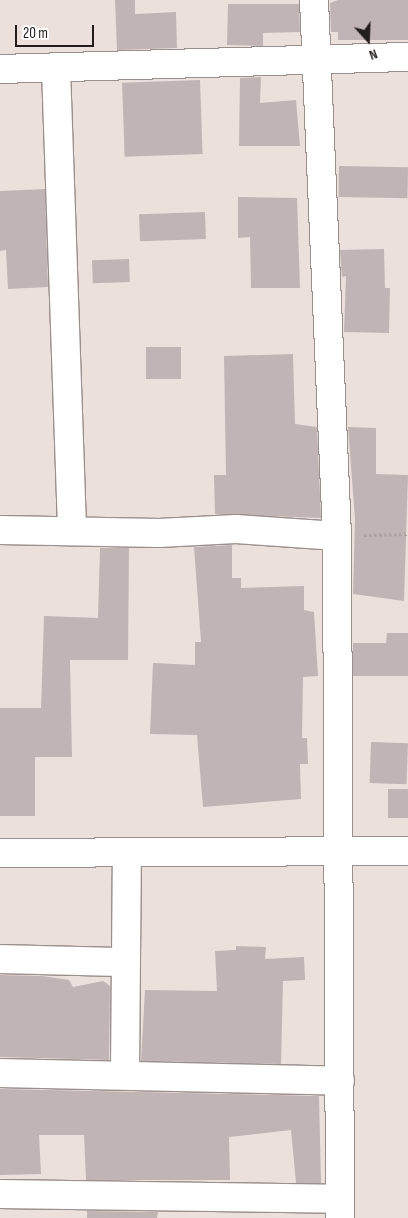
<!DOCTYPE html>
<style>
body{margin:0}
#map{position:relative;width:408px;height:1218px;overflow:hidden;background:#ece0dc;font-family:"Sofia Sans Condensed",sans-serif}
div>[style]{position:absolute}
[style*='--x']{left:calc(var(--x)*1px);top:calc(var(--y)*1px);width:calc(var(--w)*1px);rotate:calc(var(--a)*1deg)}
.building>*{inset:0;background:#c1b4b4;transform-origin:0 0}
.path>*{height:3px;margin-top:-1.5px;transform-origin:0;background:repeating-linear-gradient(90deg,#ada4a0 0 2.5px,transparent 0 5px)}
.roads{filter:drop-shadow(1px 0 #9b8f8c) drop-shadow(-1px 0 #9b8f8c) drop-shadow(0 1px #9b8f8c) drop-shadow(0 -1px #9b8f8c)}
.minor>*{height:28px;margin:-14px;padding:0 14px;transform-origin:14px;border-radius:14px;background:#fff}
span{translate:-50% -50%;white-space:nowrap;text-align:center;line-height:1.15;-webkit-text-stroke:4px #fff;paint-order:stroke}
.north{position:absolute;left:343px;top:15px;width:50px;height:50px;-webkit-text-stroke:4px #fff;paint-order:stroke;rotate:160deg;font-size:14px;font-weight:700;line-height:20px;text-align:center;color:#221d1c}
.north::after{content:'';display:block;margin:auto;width:18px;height:22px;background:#221d1c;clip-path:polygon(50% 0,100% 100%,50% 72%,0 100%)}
.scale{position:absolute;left:15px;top:25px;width:79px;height:22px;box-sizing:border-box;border:2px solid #221d1c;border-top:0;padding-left:6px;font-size:15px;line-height:18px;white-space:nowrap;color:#221d1c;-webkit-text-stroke:4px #fff;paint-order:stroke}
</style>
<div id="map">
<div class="building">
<div style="clip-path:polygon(115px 0,135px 0,135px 14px,176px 12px,177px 48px,117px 50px)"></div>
<div style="clip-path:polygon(338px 0,408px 0,408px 40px,338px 40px,338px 32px,331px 32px,330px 3px)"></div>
<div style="clip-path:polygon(228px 4px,299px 4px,300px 32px,263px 33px,263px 46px,227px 45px)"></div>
<div style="clip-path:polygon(261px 77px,260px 103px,296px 100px,300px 146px,239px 146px,240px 78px)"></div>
<div style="left:200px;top:80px;width:74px;height:78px;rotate:88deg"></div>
<div style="left:339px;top:166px;width:69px;height:31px;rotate:1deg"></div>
<div style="clip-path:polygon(45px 189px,48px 287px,8px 289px,6px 250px,0 251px,0 191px)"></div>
<div style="clip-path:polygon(238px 197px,297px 198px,300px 288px,251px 288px,250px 237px,238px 238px)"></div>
<div style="left:205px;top:212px;width:27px;height:66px;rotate:88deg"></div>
<div style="clip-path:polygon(384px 249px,385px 288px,390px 288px,389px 333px,344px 332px,346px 276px,342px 277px,340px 250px)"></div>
<div style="left:129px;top:259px;width:23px;height:37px;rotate:88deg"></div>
<div style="left:146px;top:347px;width:35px;height:32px"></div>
<div style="clip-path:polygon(293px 354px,295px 424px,317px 427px,321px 518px,215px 514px,214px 475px,226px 475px,224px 356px)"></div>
<div style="clip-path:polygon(348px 427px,376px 428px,376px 474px,408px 475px,404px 601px,353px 594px,355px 519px)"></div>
<div style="clip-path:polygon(232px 545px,232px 578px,241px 578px,241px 588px,304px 586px,304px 610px,314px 612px,318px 676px,303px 677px,302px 738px,307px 738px,308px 764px,300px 764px,301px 799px,203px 807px,197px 735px,150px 734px,153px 663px,195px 665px,195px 642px,201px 642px,194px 547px)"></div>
<div style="clip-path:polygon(100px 548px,129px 548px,128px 660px,70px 660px,72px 757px,35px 757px,35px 816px,0 816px,0 708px,41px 708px,44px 616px,98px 618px)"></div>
<div style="clip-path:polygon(387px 633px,408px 633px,408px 676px,353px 676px,353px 643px,386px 643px)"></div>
<div style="left:371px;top:742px;width:37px;height:41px;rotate:2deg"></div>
<div style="left:388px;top:789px;width:20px;height:29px"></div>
<div style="clip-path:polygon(236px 946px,266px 947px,265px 959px,304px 957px,305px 980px,283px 981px,281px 1064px,141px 1061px,145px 990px,217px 991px,215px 951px,236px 950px)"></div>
<div style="clip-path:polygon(0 975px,42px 976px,69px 980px,73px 987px,103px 981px,110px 986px,109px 1060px,0 1057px)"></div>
<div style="clip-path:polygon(0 1089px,319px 1096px,321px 1183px,296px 1183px,291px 1130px,229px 1137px,230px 1180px,86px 1180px,84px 1135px,39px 1135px,41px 1174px,0 1175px)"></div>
<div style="clip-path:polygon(87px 1211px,158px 1212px,157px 1218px,87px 1218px)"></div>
</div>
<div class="path">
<div style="--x:364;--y:535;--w:44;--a:-1.3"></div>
</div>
<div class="roads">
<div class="minor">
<div style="--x:314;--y:0;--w:536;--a:87.54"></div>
<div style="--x:337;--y:536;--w:682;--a:89.75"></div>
<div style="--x:0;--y:69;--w:408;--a:-1.7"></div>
<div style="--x:56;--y:69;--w:462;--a:88"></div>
<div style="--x:0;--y:530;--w:159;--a:1.1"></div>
<div style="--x:159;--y:533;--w:77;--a:-3"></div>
<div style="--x:236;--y:529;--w:101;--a:4"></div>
<div style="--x:0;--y:853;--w:408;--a:-0.3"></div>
<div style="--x:0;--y:959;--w:125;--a:1.4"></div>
<div style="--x:0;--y:1073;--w:340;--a:1.3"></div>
<div style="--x:125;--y:1073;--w:221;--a:-89.5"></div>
<div style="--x:0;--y:1194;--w:340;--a:0.8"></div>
</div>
</div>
<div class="north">N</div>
<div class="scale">20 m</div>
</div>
